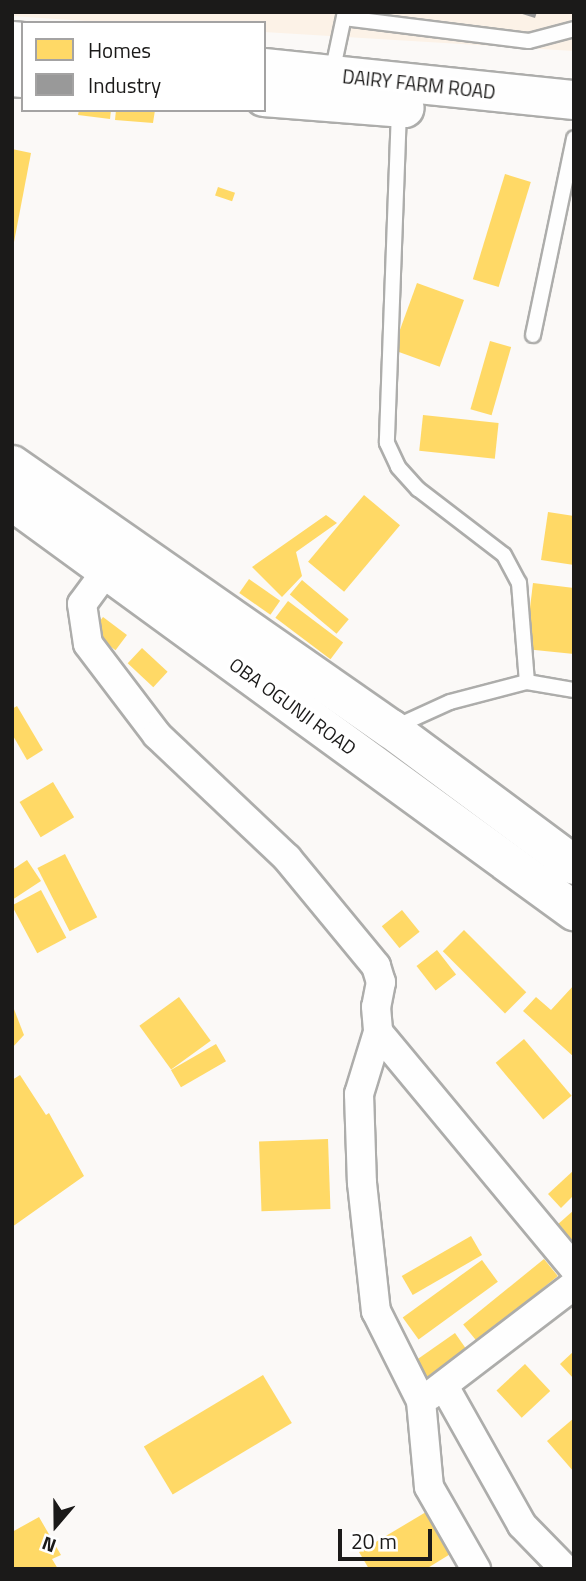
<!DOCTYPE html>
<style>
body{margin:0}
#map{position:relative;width:586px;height:1581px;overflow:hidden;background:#fbf9f7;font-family:"Titillium Web",sans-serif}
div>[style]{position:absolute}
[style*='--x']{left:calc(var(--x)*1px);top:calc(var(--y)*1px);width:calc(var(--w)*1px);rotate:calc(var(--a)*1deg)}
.industrial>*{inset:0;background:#fcf2e7}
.homes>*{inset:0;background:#ffd966;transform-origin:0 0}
.industry>*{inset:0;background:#999}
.roads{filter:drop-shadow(2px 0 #adadab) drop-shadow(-2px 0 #adadab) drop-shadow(0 2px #adadab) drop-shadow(0 -2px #adadab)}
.service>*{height:14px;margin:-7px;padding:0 7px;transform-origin:7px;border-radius:7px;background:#fefefe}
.minor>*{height:28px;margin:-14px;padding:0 14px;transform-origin:14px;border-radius:14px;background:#fefefe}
.secondary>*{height:38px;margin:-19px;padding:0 19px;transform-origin:19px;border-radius:19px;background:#fefefe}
span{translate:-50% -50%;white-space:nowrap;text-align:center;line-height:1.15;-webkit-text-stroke:7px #fff;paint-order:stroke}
.street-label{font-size:19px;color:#1b1a19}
.frame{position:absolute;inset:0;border:14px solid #1b1a19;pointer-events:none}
.legend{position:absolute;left:21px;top:21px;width:245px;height:91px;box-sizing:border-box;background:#fff;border:2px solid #a4a3a3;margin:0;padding:9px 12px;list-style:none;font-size:21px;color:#1b1a19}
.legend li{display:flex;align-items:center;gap:14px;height:35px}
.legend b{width:35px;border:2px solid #a4a3a3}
.north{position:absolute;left:21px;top:1490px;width:70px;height:70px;-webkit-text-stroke:5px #fff;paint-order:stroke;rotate:200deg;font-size:19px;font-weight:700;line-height:28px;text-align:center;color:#1b1a19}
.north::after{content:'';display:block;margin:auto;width:24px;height:32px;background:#1b1a19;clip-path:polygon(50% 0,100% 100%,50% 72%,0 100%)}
.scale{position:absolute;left:338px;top:1529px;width:94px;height:32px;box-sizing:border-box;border:4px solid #1b1a19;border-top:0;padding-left:9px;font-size:21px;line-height:24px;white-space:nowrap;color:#1b1a19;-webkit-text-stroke:5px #fff;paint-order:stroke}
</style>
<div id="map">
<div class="industrial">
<div style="clip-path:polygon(12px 12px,574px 12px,574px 51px,264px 32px,264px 23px,116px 23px,12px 16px)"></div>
</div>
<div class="homes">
<div style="clip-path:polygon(79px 110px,111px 110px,110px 119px,78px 115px)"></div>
<div style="clip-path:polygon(116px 110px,155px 110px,153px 123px,115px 120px)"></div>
<div style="clip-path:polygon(12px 149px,31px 153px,14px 242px,12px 242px)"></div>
<div style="left:505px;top:174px;width:27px;height:110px;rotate:17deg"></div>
<div style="left:218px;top:187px;width:18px;height:9px;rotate:19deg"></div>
<div style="left:417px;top:283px;width:50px;height:71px;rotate:20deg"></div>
<div style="left:490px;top:341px;width:22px;height:71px;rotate:16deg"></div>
<div style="left:423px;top:415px;width:76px;height:36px;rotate:6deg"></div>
<div style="left:364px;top:495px;width:47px;height:87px;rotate:40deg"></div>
<div style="clip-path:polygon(548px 512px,574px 516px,574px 565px,541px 560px)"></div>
<div style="clip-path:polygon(326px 515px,337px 523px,296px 552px,302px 576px,282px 597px,252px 567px)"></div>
<div style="left:249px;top:579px;width:38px;height:17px;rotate:35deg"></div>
<div style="left:302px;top:580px;width:61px;height:19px;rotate:40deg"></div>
<div style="clip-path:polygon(533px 583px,574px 588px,574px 654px,525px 649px)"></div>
<div style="left:288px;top:601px;width:69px;height:21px;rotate:37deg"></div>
<div style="left:103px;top:617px;width:30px;height:19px;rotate:37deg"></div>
<div style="left:142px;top:648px;width:35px;height:21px;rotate:43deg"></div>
<div style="clip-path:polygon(17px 706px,43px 750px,27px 760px,12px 734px,12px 709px)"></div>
<div style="left:53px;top:782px;width:41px;height:39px;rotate:59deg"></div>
<div style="left:65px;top:854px;width:71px;height:31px;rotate:63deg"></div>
<div style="clip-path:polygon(27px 860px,41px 881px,12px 900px,12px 870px)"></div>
<div style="left:41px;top:890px;width:54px;height:33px;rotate:62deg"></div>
<div style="left:402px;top:910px;width:28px;height:26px;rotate:51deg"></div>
<div style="left:464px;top:930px;width:88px;height:30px;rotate:45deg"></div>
<div style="left:437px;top:950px;width:31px;height:26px;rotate:52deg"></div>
<div style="clip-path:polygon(574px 985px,574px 1057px,523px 1011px,536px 997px,551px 1010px)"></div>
<div style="left:179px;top:997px;width:54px;height:49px;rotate:54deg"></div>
<div style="clip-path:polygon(12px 1004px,24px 1035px,12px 1048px)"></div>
<div style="left:524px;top:1039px;width:74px;height:37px;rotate:50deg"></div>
<div style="left:216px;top:1044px;width:20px;height:52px;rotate:60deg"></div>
<div style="clip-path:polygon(20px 1075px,46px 1115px,49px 1113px,84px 1176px,12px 1227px,12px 1080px)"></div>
<div style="left:328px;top:1139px;width:70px;height:69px;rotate:88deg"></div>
<div style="clip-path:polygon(574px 1170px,574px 1195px,561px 1208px,548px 1194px)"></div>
<div style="clip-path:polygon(574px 1210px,574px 1243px,557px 1225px)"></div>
<div style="left:471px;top:1236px;width:22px;height:80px;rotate:60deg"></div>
<div style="left:544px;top:1259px;width:22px;height:104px;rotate:51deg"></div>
<div style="left:482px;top:1260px;width:27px;height:98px;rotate:54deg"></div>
<div style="left:455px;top:1333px;width:21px;height:52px;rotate:55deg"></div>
<div style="clip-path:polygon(574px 1351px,574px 1379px,560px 1364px)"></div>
<div style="left:525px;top:1364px;width:37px;height:39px;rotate:47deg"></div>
<div style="left:263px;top:1375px;width:56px;height:139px;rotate:59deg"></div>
<div style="clip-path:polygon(574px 1418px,574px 1472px,547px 1441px)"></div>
<div style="clip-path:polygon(426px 1512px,452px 1553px,426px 1569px,369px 1569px,359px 1552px)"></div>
<div style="clip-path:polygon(39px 1517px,61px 1555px,52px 1559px,58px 1569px,12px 1569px,12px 1532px)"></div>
</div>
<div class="industry">
<div style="clip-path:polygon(516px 12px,537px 12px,535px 18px)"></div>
</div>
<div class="roads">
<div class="service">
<div style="--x:344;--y:18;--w:186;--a:7.1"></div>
<div style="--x:529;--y:41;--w:47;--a:-14.9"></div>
<div style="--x:332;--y:73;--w:62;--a:-78"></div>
<div style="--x:399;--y:110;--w:333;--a:92.1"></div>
<div style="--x:387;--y:443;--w:26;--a:65"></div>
<div style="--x:398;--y:467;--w:30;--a:48"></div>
<div style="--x:418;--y:489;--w:108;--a:37.5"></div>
<div style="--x:504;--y:555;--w:32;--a:62"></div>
<div style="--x:519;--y:583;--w:99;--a:85.4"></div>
<div style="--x:533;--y:335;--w:201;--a:-78.2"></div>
<div style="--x:395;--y:727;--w:60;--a:-24.4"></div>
<div style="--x:450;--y:702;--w:80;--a:-14.6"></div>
<div style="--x:527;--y:682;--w:48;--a:9.7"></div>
</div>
<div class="minor">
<div style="--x:107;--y:570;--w:42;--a:126.3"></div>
<div style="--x:82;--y:604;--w:40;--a:81.5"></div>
<div style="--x:88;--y:644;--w:114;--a:52.8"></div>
<div style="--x:157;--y:735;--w:179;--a:43.4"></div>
<div style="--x:287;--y:858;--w:140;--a:50.5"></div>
<div style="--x:376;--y:966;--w:17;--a:73"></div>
<div style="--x:381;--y:982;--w:25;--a:101"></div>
<div style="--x:376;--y:1007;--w:25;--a:85"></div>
<div style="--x:378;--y:1032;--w:65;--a:107"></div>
<div style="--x:359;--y:1094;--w:89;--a:88.1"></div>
<div style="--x:362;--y:1183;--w:129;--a:83.8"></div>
<div style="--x:376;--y:1311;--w:101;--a:63.4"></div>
<div style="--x:421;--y:1401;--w:86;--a:84.7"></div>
<div style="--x:429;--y:1487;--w:95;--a:60.2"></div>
<div style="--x:378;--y:1032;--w:307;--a:50.3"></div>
<div style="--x:444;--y:1386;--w:159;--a:60.7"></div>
<div style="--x:522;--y:1525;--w:62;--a:45.7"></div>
<div style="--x:429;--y:1396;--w:183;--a:-37.4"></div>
</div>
<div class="secondary">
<div style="--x:12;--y:41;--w:11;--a:5"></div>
<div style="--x:264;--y:68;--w:312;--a:5.9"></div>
<div style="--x:12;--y:77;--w:11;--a:5"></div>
<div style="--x:264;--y:97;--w:141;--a:4.5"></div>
<div style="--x:12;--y:465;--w:462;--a:34.9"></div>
<div style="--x:391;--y:729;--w:228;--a:36.6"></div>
<div style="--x:12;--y:501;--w:696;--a:36.11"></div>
</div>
</div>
<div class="street-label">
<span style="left:419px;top:84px;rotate:6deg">DAIRY FARM ROAD</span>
<span style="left:293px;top:706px;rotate:36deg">OBA OGUNJI ROAD</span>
</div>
<div class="frame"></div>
<ul class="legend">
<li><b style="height:19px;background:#ffd966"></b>Homes</li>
<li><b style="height:19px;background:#999"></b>Industry</li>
</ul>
<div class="north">N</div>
<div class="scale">20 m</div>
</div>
